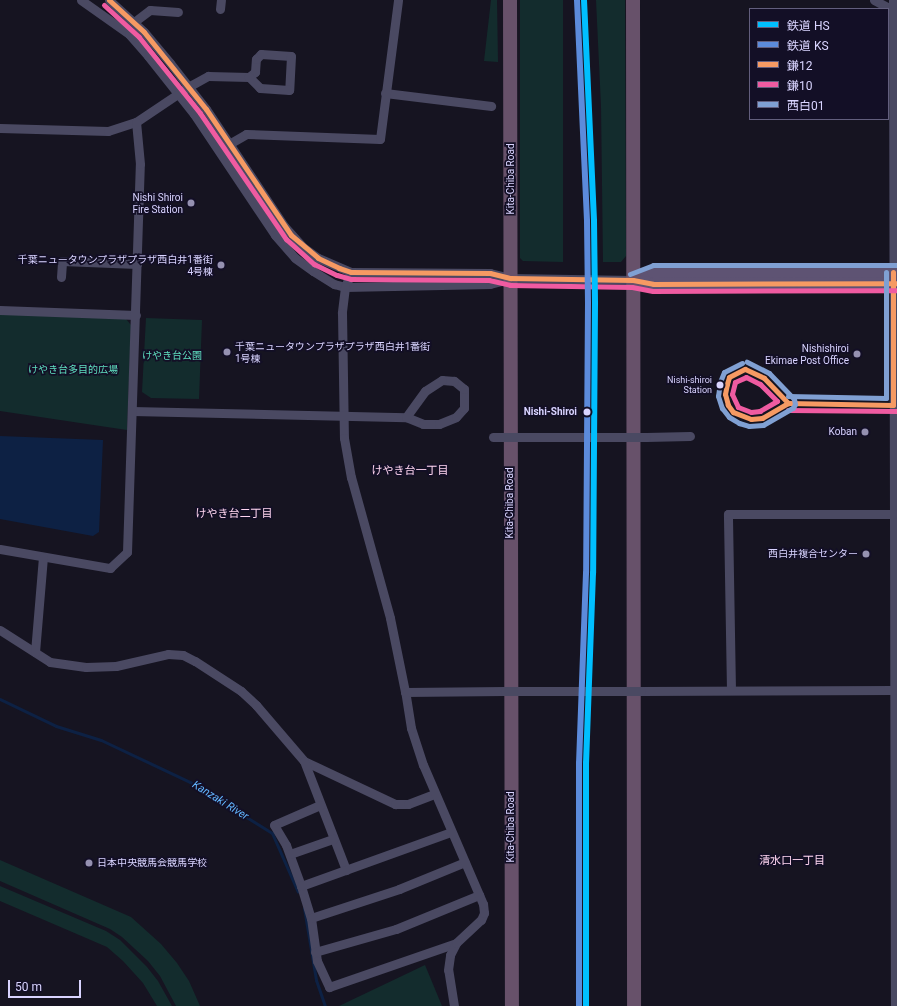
<!DOCTYPE html>
<meta charset="utf-8">
<style>
body{margin:0}
#map{position:relative;width:897px;height:1006px;overflow:hidden;background:#161421;font-family:Roboto,"Noto Sans JP",sans-serif}
div>[style]{position:absolute}
[style*='--x']{left:calc(var(--x)*1px);top:calc(var(--y)*1px);width:calc(var(--w)*1px);rotate:calc(var(--a)*1deg)}
.green>*{inset:0;background:#132c2d}
.water>*{inset:0;background:#0d2144}
.stream>*{height:3px;margin:-1.5px;padding:0 1.5px;transform-origin:1.5px;border-radius:1.5px;background:#0d2144}
.minor>*{height:9px;margin:-4.5px;padding:0 4.5px;transform-origin:4.5px;border-radius:4.5px;background:#4a4962}
.major>*{height:12px;margin:-6px;padding:0 6px;transform-origin:6px;border-radius:6px;background:#5e5373}
.highway>*{height:14px;margin:-7px;padding:0 7px;transform-origin:7px;border-radius:7px;background:#67516a}
.minor-bridge>*{height:9px;margin:-4.5px;padding:0 4.5px;transform-origin:4.5px;border-radius:4.5px;background:#4a4962}
.bus-1>*{height:5px;margin:-2.5px;padding:0 2.5px;transform-origin:2.5px;border-radius:2.5px;background:#f69a63}
.bus-2>*{height:5px;margin:-2.5px;padding:0 2.5px;transform-origin:2.5px;border-radius:2.5px;background:#ef5ba1}
.bus-3>*{height:5px;margin:-2.5px;padding:0 2.5px;transform-origin:2.5px;border-radius:2.5px;background:#80a0d3}
.rail-1>*{height:6px;margin:-3px;padding:0 3px;transform-origin:3px;border-radius:3px;background:#00bfff}
.rail-2>*{height:6px;margin:-3px;padding:0 3px;transform-origin:3px;border-radius:3px;background:#5c8bdb}
.dots>*{width:11px;height:11px;translate:-50% -50%;box-sizing:border-box;border:2px solid #130f26;border-radius:50%}
span{translate:-50% -50%;white-space:nowrap;text-align:center;line-height:1.15;-webkit-text-stroke:3.5px #130f26;paint-order:stroke}
.bus-label{font-size:9px;color:#d9d4ff}
.right{translate:-100% -50%;text-align:right}
.street-label{font-size:10px;color:#d9d4ff}
.poi-label{font-size:10px;color:#d9d4ff}
.left{translate:0 -50%;text-align:left}
.park-label{font-size:10px;color:#5fe0c0}
.stop-label{font-size:10px;color:#d9d4ff;font-weight:700}
.neighbourhood-label{font-size:11px;color:#ffd6f0}
.water-label{font-size:11px;color:#62b6ff;font-style:italic}
.legend{position:absolute;left:749px;top:8px;width:140px;height:112px;box-sizing:border-box;background:#130f26;border:1px solid #625e7d;margin:0;padding:5px 7px;list-style:none;font-size:12px;color:#d9d4ff}
.legend li{display:flex;align-items:center;gap:8px;height:20px}
.legend b{width:20px;border:1px solid #625e7d}
.scale{position:absolute;left:8px;top:980px;width:73px;height:18px;box-sizing:border-box;border:2px solid #d9d4ff;border-top:0;padding-left:5px;font-size:12px;line-height:14px;white-space:nowrap;color:#d9d4ff;-webkit-text-stroke:3px #130f26;paint-order:stroke}
</style>
<div id="map">
<div class="green">
<div style="clip-path:polygon(491px 0,497px 0,498px 62px,484px 61px)"></div>
<div style="clip-path:polygon(520px 0,563px 0,563px 262px,523px 261px,520px 258px)"></div>
<div style="clip-path:polygon(596px 0,625px 0,626px 256px,621px 262px,603px 262px,601px 106px)"></div>
<div style="clip-path:polygon(0 314px,126px 319px,131px 325px,127px 430px,0 411px)"></div>
<div style="clip-path:polygon(146px 318px,202px 320px,199px 399px,151px 398px,142px 392px)"></div>
<div style="clip-path:polygon(0 860px,131px 917px,161px 944px,177px 963px,189px 981px,200px 1006px,176px 1006px,160px 976px,148px 961px,122px 937px,110px 929px,0 881px)"></div>
<div style="clip-path:polygon(0 886px,106px 931px,120px 940px,147px 967px,158px 981px,172px 1006px,157px 1006px,143px 983px,123px 961px,107px 947px,0 901px)"></div>
<div style="clip-path:polygon(425px 965px,442px 1006px,339px 1006px)"></div>
</div>
<div class="water">
<div style="clip-path:polygon(0 436px,103px 440px,99px 532px,93px 536px,0 519px)"></div>
</div>
<div class="stream">
<div style="--x:0;--y:699;--w:62;--a:25.7"></div>
<div style="--x:56;--y:726;--w:47;--a:17.3"></div>
<div style="--x:101;--y:740;--w:98;--a:25.3"></div>
<div style="--x:190;--y:782;--w:97;--a:31.9"></div>
<div style="--x:272;--y:833;--w:64;--a:66.2"></div>
<div style="--x:304;--y:908;--w:73;--a:80.5"></div>
<div style="--x:316;--y:980;--w:28;--a:71"></div>
</div>
<div class="minor">
<div style="--x:81;--y:0;--w:59;--a:35.3"></div>
<div style="--x:129;--y:34;--w:29;--a:49"></div>
<div style="--x:148;--y:56;--w:74;--a:51.6"></div>
<div style="--x:194;--y:114;--w:146;--a:56.2"></div>
<div style="--x:275;--y:235;--w:30;--a:49"></div>
<div style="--x:295;--y:258;--w:22;--a:36"></div>
<div style="--x:313;--y:271;--w:25;--a:32"></div>
<div style="--x:334;--y:284;--w:11;--a:15"></div>
<div style="--x:345;--y:287;--w:145;--a:-1.2"></div>
<div style="--x:490;--y:284;--w:20;--a:-15"></div>
<div style="--x:109;--y:0;--w:47;--a:42.4"></div>
<div style="--x:144;--y:32;--w:40;--a:50"></div>
<div style="--x:170;--y:63;--w:58;--a:52"></div>
<div style="--x:206;--y:109;--w:141;--a:56.3"></div>
<div style="--x:284;--y:226;--w:30;--a:48"></div>
<div style="--x:304;--y:248;--w:17;--a:36"></div>
<div style="--x:318;--y:258;--w:36;--a:23"></div>
<div style="--x:351;--y:272;--w:139;--a:0.4"></div>
<div style="--x:490;--y:273;--w:21;--a:14"></div>
<div style="--x:510;--y:278;--w:123;--a:0.9"></div>
<div style="--x:874;--y:0;--w:26;--a:28"></div>
<div style="--x:893;--y:0;--w:1006;--a:89.89"></div>
<div style="--x:220;--y:9;--w:9;--a:-84"></div>
<div style="--x:134;--y:22;--w:20;--a:-37"></div>
<div style="--x:150;--y:10;--w:28;--a:4"></div>
<div style="--x:385;--y:93;--w:107;--a:7"></div>
<div style="--x:0;--y:128;--w:108;--a:1.6"></div>
<div style="--x:108;--y:131;--w:29;--a:-18"></div>
<div style="--x:136;--y:122;--w:63;--a:-33.9"></div>
<div style="--x:188;--y:87;--w:23;--a:-29"></div>
<div style="--x:208;--y:76;--w:41;--a:1.4"></div>
<div style="--x:249;--y:77;--w:8;--a:-40"></div>
<div style="--x:255;--y:72;--w:13;--a:-86"></div>
<div style="--x:256;--y:59;--w:7;--a:-45"></div>
<div style="--x:261;--y:54;--w:30;--a:4"></div>
<div style="--x:291;--y:56;--w:34;--a:93"></div>
<div style="--x:289;--y:90;--w:29;--a:-176"></div>
<div style="--x:260;--y:88;--w:16;--a:-135"></div>
<div style="--x:229;--y:144;--w:20;--a:-30"></div>
<div style="--x:246;--y:134;--w:134;--a:2.1"></div>
<div style="--x:380;--y:139;--w:140;--a:-82.6"></div>
<div style="--x:351;--y:272;--w:16;--a:112"></div>
<div style="--x:345;--y:287;--w:26;--a:97"></div>
<div style="--x:342;--y:313;--w:125;--a:89.1"></div>
<div style="--x:344;--y:438;--w:40;--a:80"></div>
<div style="--x:351;--y:477;--w:146;--a:74.5"></div>
<div style="--x:390;--y:618;--w:76;--a:78.5"></div>
<div style="--x:61;--y:277;--w:16;--a:-86"></div>
<div style="--x:62;--y:261;--w:75;--a:2.3"></div>
<div style="--x:0;--y:310;--w:136;--a:2.1"></div>
<div style="--x:132;--y:411;--w:274;--a:1.3"></div>
<div style="--x:406;--y:417;--w:18;--a:22"></div>
<div style="--x:423;--y:424;--w:16;--a:0"></div>
<div style="--x:439;--y:424;--w:18;--a:-22"></div>
<div style="--x:456;--y:417;--w:12;--a:-48"></div>
<div style="--x:464;--y:408;--w:19;--a:-90"></div>
<div style="--x:464;--y:389;--w:13;--a:-141"></div>
<div style="--x:454;--y:381;--w:12;--a:-175"></div>
<div style="--x:442;--y:380;--w:20;--a:147"></div>
<div style="--x:425;--y:391;--w:32;--a:126"></div>
<div style="--x:646;--y:437;--w:44;--a:-1.3"></div>
<div style="--x:0;--y:549;--w:112;--a:9.8"></div>
<div style="--x:110;--y:568;--w:23;--a:-43"></div>
<div style="--x:127;--y:552;--w:388;--a:-88.1"></div>
<div style="--x:140;--y:164;--w:42;--a:-95.4"></div>
<div style="--x:0;--y:630;--w:59;--a:32.6"></div>
<div style="--x:50;--y:662;--w:36;--a:8"></div>
<div style="--x:86;--y:667;--w:30;--a:-2"></div>
<div style="--x:116;--y:666;--w:53;--a:-13"></div>
<div style="--x:168;--y:654;--w:15;--a:4"></div>
<div style="--x:183;--y:655;--w:13;--a:27"></div>
<div style="--x:195;--y:661;--w:55;--a:33.1"></div>
<div style="--x:241;--y:691;--w:21;--a:43"></div>
<div style="--x:256;--y:705;--w:74;--a:49.4"></div>
<div style="--x:304;--y:761;--w:101;--a:25.3"></div>
<div style="--x:395;--y:804;--w:13;--a:0"></div>
<div style="--x:408;--y:804;--w:28;--a:-21"></div>
<div style="--x:35;--y:652;--w:95;--a:-85.2"></div>
<div style="--x:731;--y:690;--w:176;--a:-91"></div>
<div style="--x:728;--y:514;--w:165;--a:0"></div>
<div style="--x:641;--y:691;--w:253;--a:-0.2"></div>
<div style="--x:304;--y:761;--w:117;--a:68.9"></div>
<div style="--x:320;--y:805;--w:50;--a:156.5"></div>
<div style="--x:274;--y:825;--w:23;--a:59"></div>
<div style="--x:286;--y:845;--w:44;--a:69.9"></div>
<div style="--x:301;--y:886;--w:34;--a:73"></div>
<div style="--x:311;--y:918;--w:43;--a:82.1"></div>
<div style="--x:317;--y:961;--w:29;--a:65"></div>
<div style="--x:329;--y:987;--w:134;--a:-19.1"></div>
<div style="--x:290;--y:854;--w:46;--a:-19.2"></div>
<div style="--x:301;--y:886;--w:159;--a:-19.8"></div>
<div style="--x:311;--y:918;--w:93;--a:-18.2"></div>
<div style="--x:399;--y:889;--w:71;--a:-22.2"></div>
<div style="--x:315;--y:952;--w:84;--a:-15.9"></div>
<div style="--x:396;--y:929;--w:90;--a:-22.3"></div>
<div style="--x:454;--y:1006;--w:36;--a:-99"></div>
<div style="--x:448;--y:970;--w:15;--a:-82"></div>
<div style="--x:450;--y:955;--w:13;--a:-63"></div>
<div style="--x:456;--y:943;--w:34;--a:-43"></div>
<div style="--x:481;--y:920;--w:8;--a:-67"></div>
<div style="--x:484;--y:913;--w:9;--a:-96"></div>
<div style="--x:483;--y:904;--w:151;--a:-113.3"></div>
<div style="--x:423;--y:765;--w:39;--a:-108"></div>
<div style="--x:411;--y:728;--w:36;--a:-99"></div>
<div style="--x:405;--y:692;--w:100;--a:-0.6"></div>
</div>
<div class="major">
<div style="--x:633;--y:280;--w:22;--a:-22"></div>
<div style="--x:653;--y:272;--w:244;--a:0"></div>
<div style="--x:633;--y:280;--w:20;--a:11"></div>
<div style="--x:653;--y:284;--w:244;--a:-0.2"></div>
</div>
<div class="highway">
<div style="--x:510;--y:0;--w:1006;--a:89.89"></div>
<div style="--x:633;--y:0;--w:1006;--a:89.94"></div>
</div>
<div class="minor-bridge">
<div style="--x:493;--y:437;--w:153;--a:0"></div>
<div style="--x:505;--y:691;--w:136;--a:0"></div>
</div>
<div class="bus-1">
<div style="--x:109;--y:0;--w:47;--a:42.4"></div>
<div style="--x:144;--y:32;--w:99;--a:51.2"></div>
<div style="--x:206;--y:109;--w:152;--a:56"></div>
<div style="--x:291;--y:235;--w:35;--a:40"></div>
<div style="--x:318;--y:258;--w:23;--a:25"></div>
<div style="--x:339;--y:268;--w:13;--a:18"></div>
<div style="--x:351;--y:272;--w:139;--a:0.4"></div>
<div style="--x:490;--y:273;--w:21;--a:14"></div>
<div style="--x:510;--y:278;--w:123;--a:0.9"></div>
<div style="--x:633;--y:280;--w:20;--a:11"></div>
<div style="--x:653;--y:284;--w:244;--a:-0.2"></div>
<div style="--x:745;--y:369;--w:21;--a:25"></div>
<div style="--x:764;--y:378;--w:35;--a:46"></div>
<div style="--x:788;--y:403;--w:30;--a:150"></div>
<div style="--x:762;--y:418;--w:11;--a:175"></div>
<div style="--x:751;--y:419;--w:19;--a:-159"></div>
<div style="--x:733;--y:412;--w:9;--a:-126"></div>
<div style="--x:728;--y:405;--w:11;--a:-105"></div>
<div style="--x:725;--y:394;--w:10;--a:-79"></div>
<div style="--x:727;--y:384;--w:7;--a:-74"></div>
<div style="--x:729;--y:377;--w:18;--a:-27"></div>
<div style="--x:788;--y:403;--w:105;--a:1.1"></div>
<div style="--x:893;--y:405;--w:133;--a:-90"></div>
</div>
<div class="bus-2">
<div style="--x:104;--y:5;--w:47;--a:42.4"></div>
<div style="--x:139;--y:37;--w:97;--a:51.2"></div>
<div style="--x:200;--y:113;--w:153;--a:55.7"></div>
<div style="--x:286;--y:239;--w:38;--a:42"></div>
<div style="--x:314;--y:264;--w:25;--a:26"></div>
<div style="--x:337;--y:275;--w:15;--a:16"></div>
<div style="--x:351;--y:279;--w:138;--a:0.4"></div>
<div style="--x:489;--y:280;--w:22;--a:13"></div>
<div style="--x:510;--y:285;--w:122;--a:0.9"></div>
<div style="--x:632;--y:287;--w:21;--a:11"></div>
<div style="--x:653;--y:291;--w:244;--a:-0.2"></div>
<div style="--x:746;--y:377;--w:16;--a:27"></div>
<div style="--x:760;--y:384;--w:24;--a:45"></div>
<div style="--x:777;--y:401;--w:20;--a:150"></div>
<div style="--x:760;--y:411;--w:9;--a:174"></div>
<div style="--x:751;--y:412;--w:14;--a:-159"></div>
<div style="--x:738;--y:407;--w:14;--a:-115"></div>
<div style="--x:732;--y:394;--w:12;--a:-76"></div>
<div style="--x:735;--y:382;--w:12;--a:-24"></div>
<div style="--x:788;--y:410;--w:109;--a:0.5"></div>
</div>
<div class="bus-3">
<div style="--x:630;--y:274;--w:25;--a:-21"></div>
<div style="--x:653;--y:265;--w:244;--a:0"></div>
<div style="--x:742;--y:363;--w:20;--a:153"></div>
<div style="--x:724;--y:372;--w:11;--a:112"></div>
<div style="--x:720;--y:382;--w:14;--a:98"></div>
<div style="--x:718;--y:396;--w:13;--a:72"></div>
<div style="--x:722;--y:408;--w:11;--a:52"></div>
<div style="--x:729;--y:417;--w:12;--a:31"></div>
<div style="--x:739;--y:423;--w:10;--a:17"></div>
<div style="--x:749;--y:426;--w:14;--a:-4"></div>
<div style="--x:763;--y:425;--w:34;--a:-30"></div>
<div style="--x:793;--y:408;--w:4;--a:-63"></div>
<div style="--x:795;--y:404;--w:5;--a:-101"></div>
<div style="--x:794;--y:399;--w:36;--a:-134"></div>
<div style="--x:769;--y:373;--w:25;--a:-153"></div>
<div style="--x:788;--y:396;--w:98;--a:1.2"></div>
<div style="--x:886;--y:398;--w:126;--a:-90"></div>
</div>
<div class="rail-1">
<div style="--x:584;--y:0;--w:221;--a:87.4"></div>
<div style="--x:594;--y:221;--w:82;--a:89.3"></div>
<div style="--x:595;--y:303;--w:270;--a:90.4"></div>
<div style="--x:593;--y:573;--w:190;--a:92.1"></div>
<div style="--x:586;--y:763;--w:243;--a:90"></div>
</div>
<div class="rail-2">
<div style="--x:577;--y:0;--w:221;--a:87.4"></div>
<div style="--x:587;--y:221;--w:82;--a:89.3"></div>
<div style="--x:588;--y:303;--w:270;--a:90.4"></div>
<div style="--x:586;--y:573;--w:190;--a:92.1"></div>
<div style="--x:579;--y:763;--w:243;--a:90"></div>
</div>
<div class="dots">
<div style="left:191px;top:203px;background:#9591b1"></div>
<div style="left:221px;top:265px;background:#9591b1"></div>
<div style="left:227px;top:352px;background:#9591b1"></div>
<div style="left:857px;top:354px;background:#9591b1"></div>
<div style="left:720px;top:385px;background:#d9d4ff"></div>
<div style="left:587px;top:412px;background:#d9d4ff"></div>
<div style="left:865px;top:432px;background:#9591b1"></div>
<div style="left:866px;top:554px;background:#9591b1"></div>
<div style="left:89px;top:863px;background:#9591b1"></div>
</div>
<div class="bus-label">
<span class="right" style="left:712px;top:385px">Nishi-shiroi<br>Station</span>
</div>
<div class="street-label">
<span style="left:511px;top:179px;rotate:-90deg">Kita-Chiba Road</span>
<span style="left:510px;top:503px;rotate:-90deg">Kita-Chiba Road</span>
<span style="left:511px;top:827px;rotate:-90deg">Kita-Chiba Road</span>
</div>
<div class="poi-label">
<span class="right" style="left:183px;top:203px">Nishi Shiroi<br>Fire Station</span>
<span class="right" style="left:213px;top:265px">千葉ニュータウンプラザプラザ西白井1番街<br>4号棟</span>
<span class="left" style="left:235px;top:352px">千葉ニュータウンプラザプラザ西白井1番街<br>1号棟</span>
<span class="right" style="left:849px;top:354px">Nishishiroi<br>Ekimae Post Office</span>
<span class="right" style="left:857px;top:432px">Koban</span>
<span class="right" style="left:858px;top:554px">西白井複合センター</span>
<span class="left" style="left:97px;top:863px">日本中央競馬会競馬学校</span>
</div>
<div class="park-label">
<span style="left:172px;top:356px">けやき台公園</span>
<span style="left:73px;top:370px">けやき台多目的広場</span>
</div>
<div class="stop-label">
<span class="right" style="left:577px;top:412px">Nishi-Shiroi</span>
</div>
<div class="neighbourhood-label">
<span style="left:410px;top:471px">けやき台一丁目</span>
<span style="left:234px;top:514px">けやき台二丁目</span>
<span style="left:792px;top:861px">清水口一丁目</span>
</div>
<div class="water-label">
<span style="left:220px;top:801px;rotate:32deg">Kanzaki River</span>
</div>
<ul class="legend">
<li><b style="height:5px;background:#00bfff"></b>鉄道 HS</li>
<li><b style="height:5px;background:#5c8bdb"></b>鉄道 KS</li>
<li><b style="height:5px;background:#f69a63"></b>鎌12</li>
<li><b style="height:5px;background:#ef5ba1"></b>鎌10</li>
<li><b style="height:5px;background:#80a0d3"></b>西白01</li>
</ul>
<div class="scale">50 m</div>
</div>
